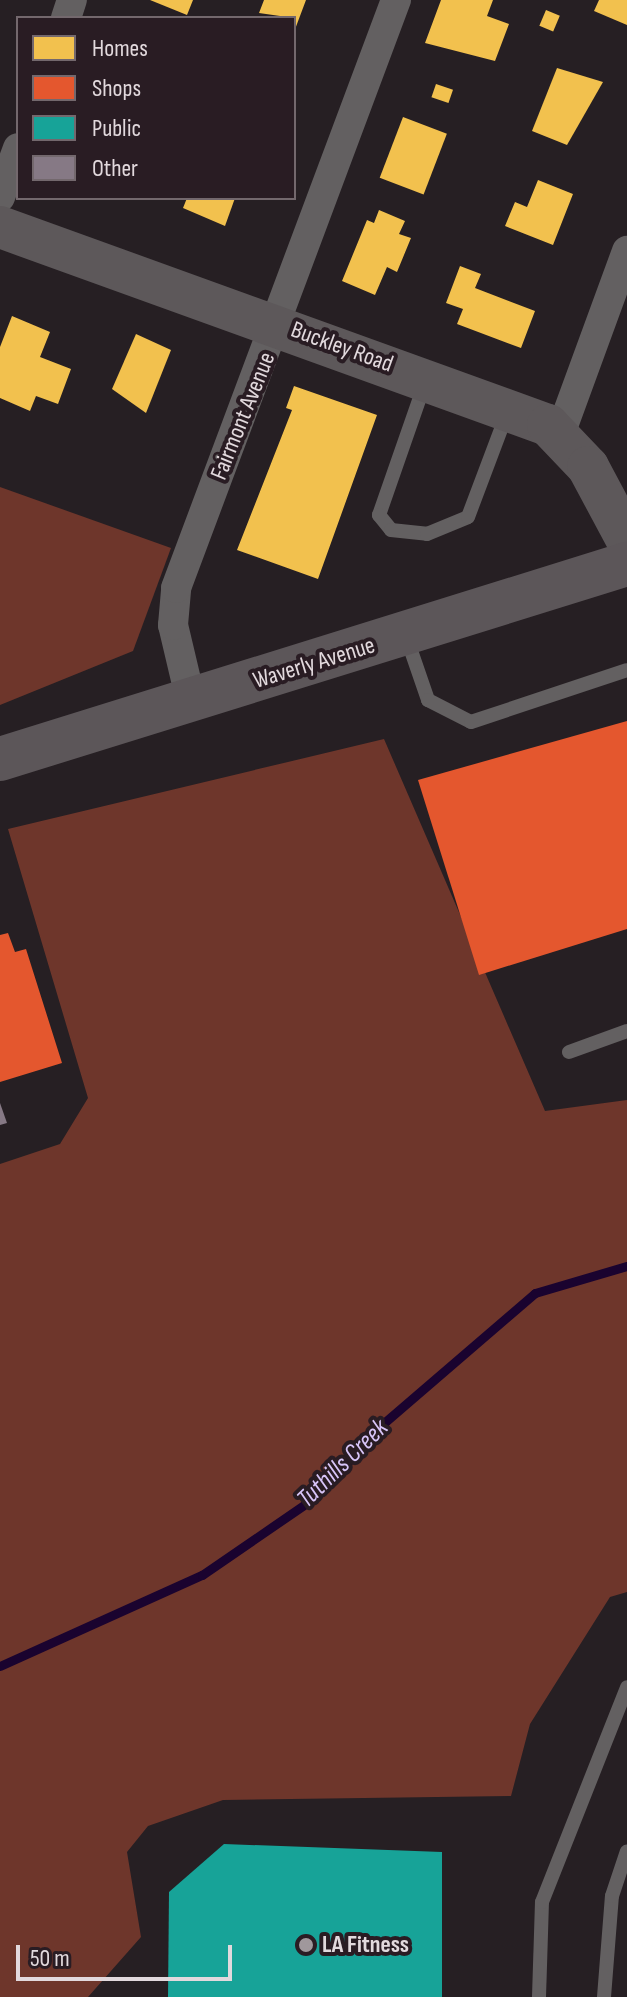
<!DOCTYPE html>
<style>
body{margin:0}
#map{position:relative;width:627px;height:1997px;overflow:hidden;background:#261f23;font-family:"Sofia Sans Condensed",sans-serif}
div>[style]{position:absolute}
[style*='--x']{left:calc(var(--x)*1px);top:calc(var(--y)*1px);width:calc(var(--w)*1px);rotate:calc(var(--a)*1deg)}
.forest>*{inset:0;background:#6e362b}
.homes>*{inset:0;background:#f2c14e;transform-origin:0 0}
.shops>*{inset:0;background:#e4572e}
.public>*{inset:0;background:#17a398}
.stream>*{height:9px;margin:-4.5px;padding:0 4.5px;transform-origin:4.5px;border-radius:4.5px;background:#1a032f}
.building>*{inset:0;background:#867985}
.lane>*{height:14px;margin:-7px;padding:0 7px;transform-origin:7px;border-radius:7px;background:#636061}
.street>*{height:30px;margin:-15px;padding:0 15px;transform-origin:15px;border-radius:15px;background:#636061}
.secondary>*{height:42px;margin:-21px;padding:0 21px;transform-origin:21px;border-radius:21px;background:#5d585a}
.primary>*{height:44px;margin:-22px;padding:0 22px;transform-origin:22px;border-radius:22px;background:#5c5659}
.dots>*{width:22px;height:22px;translate:-50% -50%;box-sizing:border-box;border:4px solid #291c23;border-radius:50%}
span{translate:-50% -50%;white-space:nowrap;text-align:center;line-height:1.15;-webkit-text-stroke:8px #291c23;paint-order:stroke}
.street-label{font-size:24px;color:#e2d9dd}
.poi-label{font-size:24px;color:#e2d9dd;font-weight:700}
.left{translate:0 -50%;text-align:left}
.water-label{font-size:26px;color:#d8c5f8;font-style:italic}
.legend{position:absolute;left:16px;top:16px;width:280px;height:184px;box-sizing:border-box;background:#291c23;border:2px solid #73686d;margin:0;padding:10px 14px;list-style:none;font-size:24px;color:#e2d9dd}
.legend li{display:flex;align-items:center;gap:16px;height:40px}
.legend b{width:40px;border:2px solid #73686d}
.scale{position:absolute;left:16px;top:1945px;width:216px;height:36px;box-sizing:border-box;border:4px solid #e2d9dd;border-top:0;padding-left:10px;font-size:24px;line-height:28px;white-space:nowrap;color:#e2d9dd;-webkit-text-stroke:6px #291c23;paint-order:stroke}
</style>
<div id="map">
<div class="forest">
<div style="clip-path:polygon(0 487px,171px 548px,133px 651px,0 705px)"></div>
<div style="clip-path:polygon(384px 739px,545px 1111px,627px 1100px,627px 1592px,610px 1597px,530px 1724px,511px 1796px,223px 1800px,148px 1826px,127px 1852px,141px 1937px,88px 1997px,0 1997px,0 1164px,60px 1144px,88px 1098px,8px 829px)"></div>
</div>
<div class="homes">
<div style="clip-path:polygon(150px 0,193px 0,187px 15px)"></div>
<div style="clip-path:polygon(264px 0,306px 0,294px 32px,294px 18px,259px 13px)"></div>
<div style="clip-path:polygon(441px 0,493px 0,487px 16px,509px 24px,495px 61px,425px 43px)"></div>
<div style="clip-path:polygon(599px 0,627px 0,627px 25px,594px 11px)"></div>
<div style="left:546px;top:10px;width:15px;height:17px;rotate:23deg"></div>
<div style="clip-path:polygon(557px 68px,603px 82px,567px 145px,532px 131px)"></div>
<div style="left:436px;top:84px;width:18px;height:14px;rotate:19deg"></div>
<div style="left:403px;top:117px;width:47px;height:65px;rotate:21deg"></div>
<div style="clip-path:polygon(538px 180px,573px 194px,553px 245px,505px 226px,515px 202px,527px 207px)"></div>
<div style="clip-path:polygon(187px 198px,235px 198px,225px 226px,183px 208px)"></div>
<div style="clip-path:polygon(379px 210px,405px 221px,399px 234px,411px 238px,397px 272px,387px 267px,375px 295px,342px 281px,367px 220px,374px 223px)"></div>
<div style="clip-path:polygon(460px 266px,481px 274px,475px 288px,535px 311px,521px 348px,457px 324px,463px 309px,446px 303px)"></div>
<div style="clip-path:polygon(12px 316px,50px 332px,40px 357px,71px 369px,58px 404px,36px 396px,30px 411px,0 398px,0 347px)"></div>
<div style="clip-path:polygon(136px 334px,171px 350px,146px 413px,112px 389px)"></div>
<div style="clip-path:polygon(294px 386px,377px 415px,318px 579px,237px 550px,292px 410px,286px 408px)"></div>
</div>
<div class="shops">
<div style="clip-path:polygon(627px 721px,627px 929px,479px 975px,418px 780px)"></div>
<div style="clip-path:polygon(8px 933px,15px 952px,26px 949px,62px 1063px,0 1082px,0 935px)"></div>
</div>
<div class="public">
<div style="clip-path:polygon(224px 1844px,442px 1852px,442px 1997px,168px 1997px,169px 1892px)"></div>
</div>
<div class="stream">
<div style="--x:0;--y:1666;--w:222;--a:-24.3"></div>
<div style="--x:202;--y:1575;--w:136;--a:-34.5"></div>
<div style="--x:314;--y:1498;--w:104;--a:-46.9"></div>
<div style="--x:385;--y:1422;--w:198;--a:-40.7"></div>
<div style="--x:535;--y:1293;--w:96;--a:-16.4"></div>
</div>
<div class="building">
<div style="clip-path:polygon(0 1103px,7px 1123px,0 1125px)"></div>
</div>
<div class="lane">
<div style="--x:425;--y:383;--w:140;--a:109.2"></div>
<div style="--x:379;--y:515;--w:19;--a:51"></div>
<div style="--x:391;--y:530;--w:36;--a:6"></div>
<div style="--x:427;--y:534;--w:44;--a:-22.5"></div>
<div style="--x:468;--y:517;--w:111;--a:-69.4"></div>
<div style="--x:406;--y:636;--w:68;--a:71"></div>
<div style="--x:428;--y:700;--w:48;--a:27.1"></div>
<div style="--x:471;--y:722;--w:164;--a:-18.4"></div>
<div style="--x:569;--y:1052;--w:62;--a:-19.9"></div>
<div style="--x:539;--y:1997;--w:95;--a:-88.2"></div>
<div style="--x:542;--y:1902;--w:231;--a:-68.4"></div>
<div style="--x:604;--y:1997;--w:101;--a:-85.5"></div>
<div style="--x:612;--y:1896;--w:47;--a:-71.6"></div>
</div>
<div class="street">
<div style="--x:66;--y:18;--w:19;--a:-72"></div>
<div style="--x:0;--y:197;--w:52;--a:-69.8"></div>
<div style="--x:560;--y:434;--w:195;--a:-69.9"></div>
<div style="--x:191;--y:701;--w:78;--a:-103.3"></div>
<div style="--x:173;--y:625;--w:37;--a:-85"></div>
<div style="--x:176;--y:588;--w:628;--a:-69.49"></div>
</div>
<div class="secondary">
<div style="--x:0;--y:227;--w:583;--a:19.87"></div>
<div style="--x:548;--y:425;--w:58;--a:46.4"></div>
<div style="--x:588;--y:467;--w:83;--a:61.9"></div>
</div>
<div class="primary">
<div style="--x:0;--y:759;--w:657;--a:-17.28"></div>
</div>
<div class="dots">
<div style="left:306px;top:1945px;background:#a0989c"></div>
</div>
<div class="street-label">
<span style="left:342px;top:347px;rotate:20deg">Buckley Road</span>
<span style="left:243px;top:416px;rotate:-68deg">Fairmont Avenue</span>
<span style="left:314px;top:663px;rotate:-17deg">Waverly Avenue</span>
</div>
<div class="poi-label">
<span class="left" style="left:322px;top:1945px">LA Fitness</span>
</div>
<div class="water-label">
<span style="left:343px;top:1464px;rotate:-44deg">Tuthills Creek</span>
</div>
<ul class="legend">
<li><b style="height:22px;background:#f2c14e"></b>Homes</li>
<li><b style="height:22px;background:#e4572e"></b>Shops</li>
<li><b style="height:22px;background:#17a398"></b>Public</li>
<li><b style="height:22px;background:#867985"></b>Other</li>
</ul>
<div class="scale">50 m</div>
</div>
